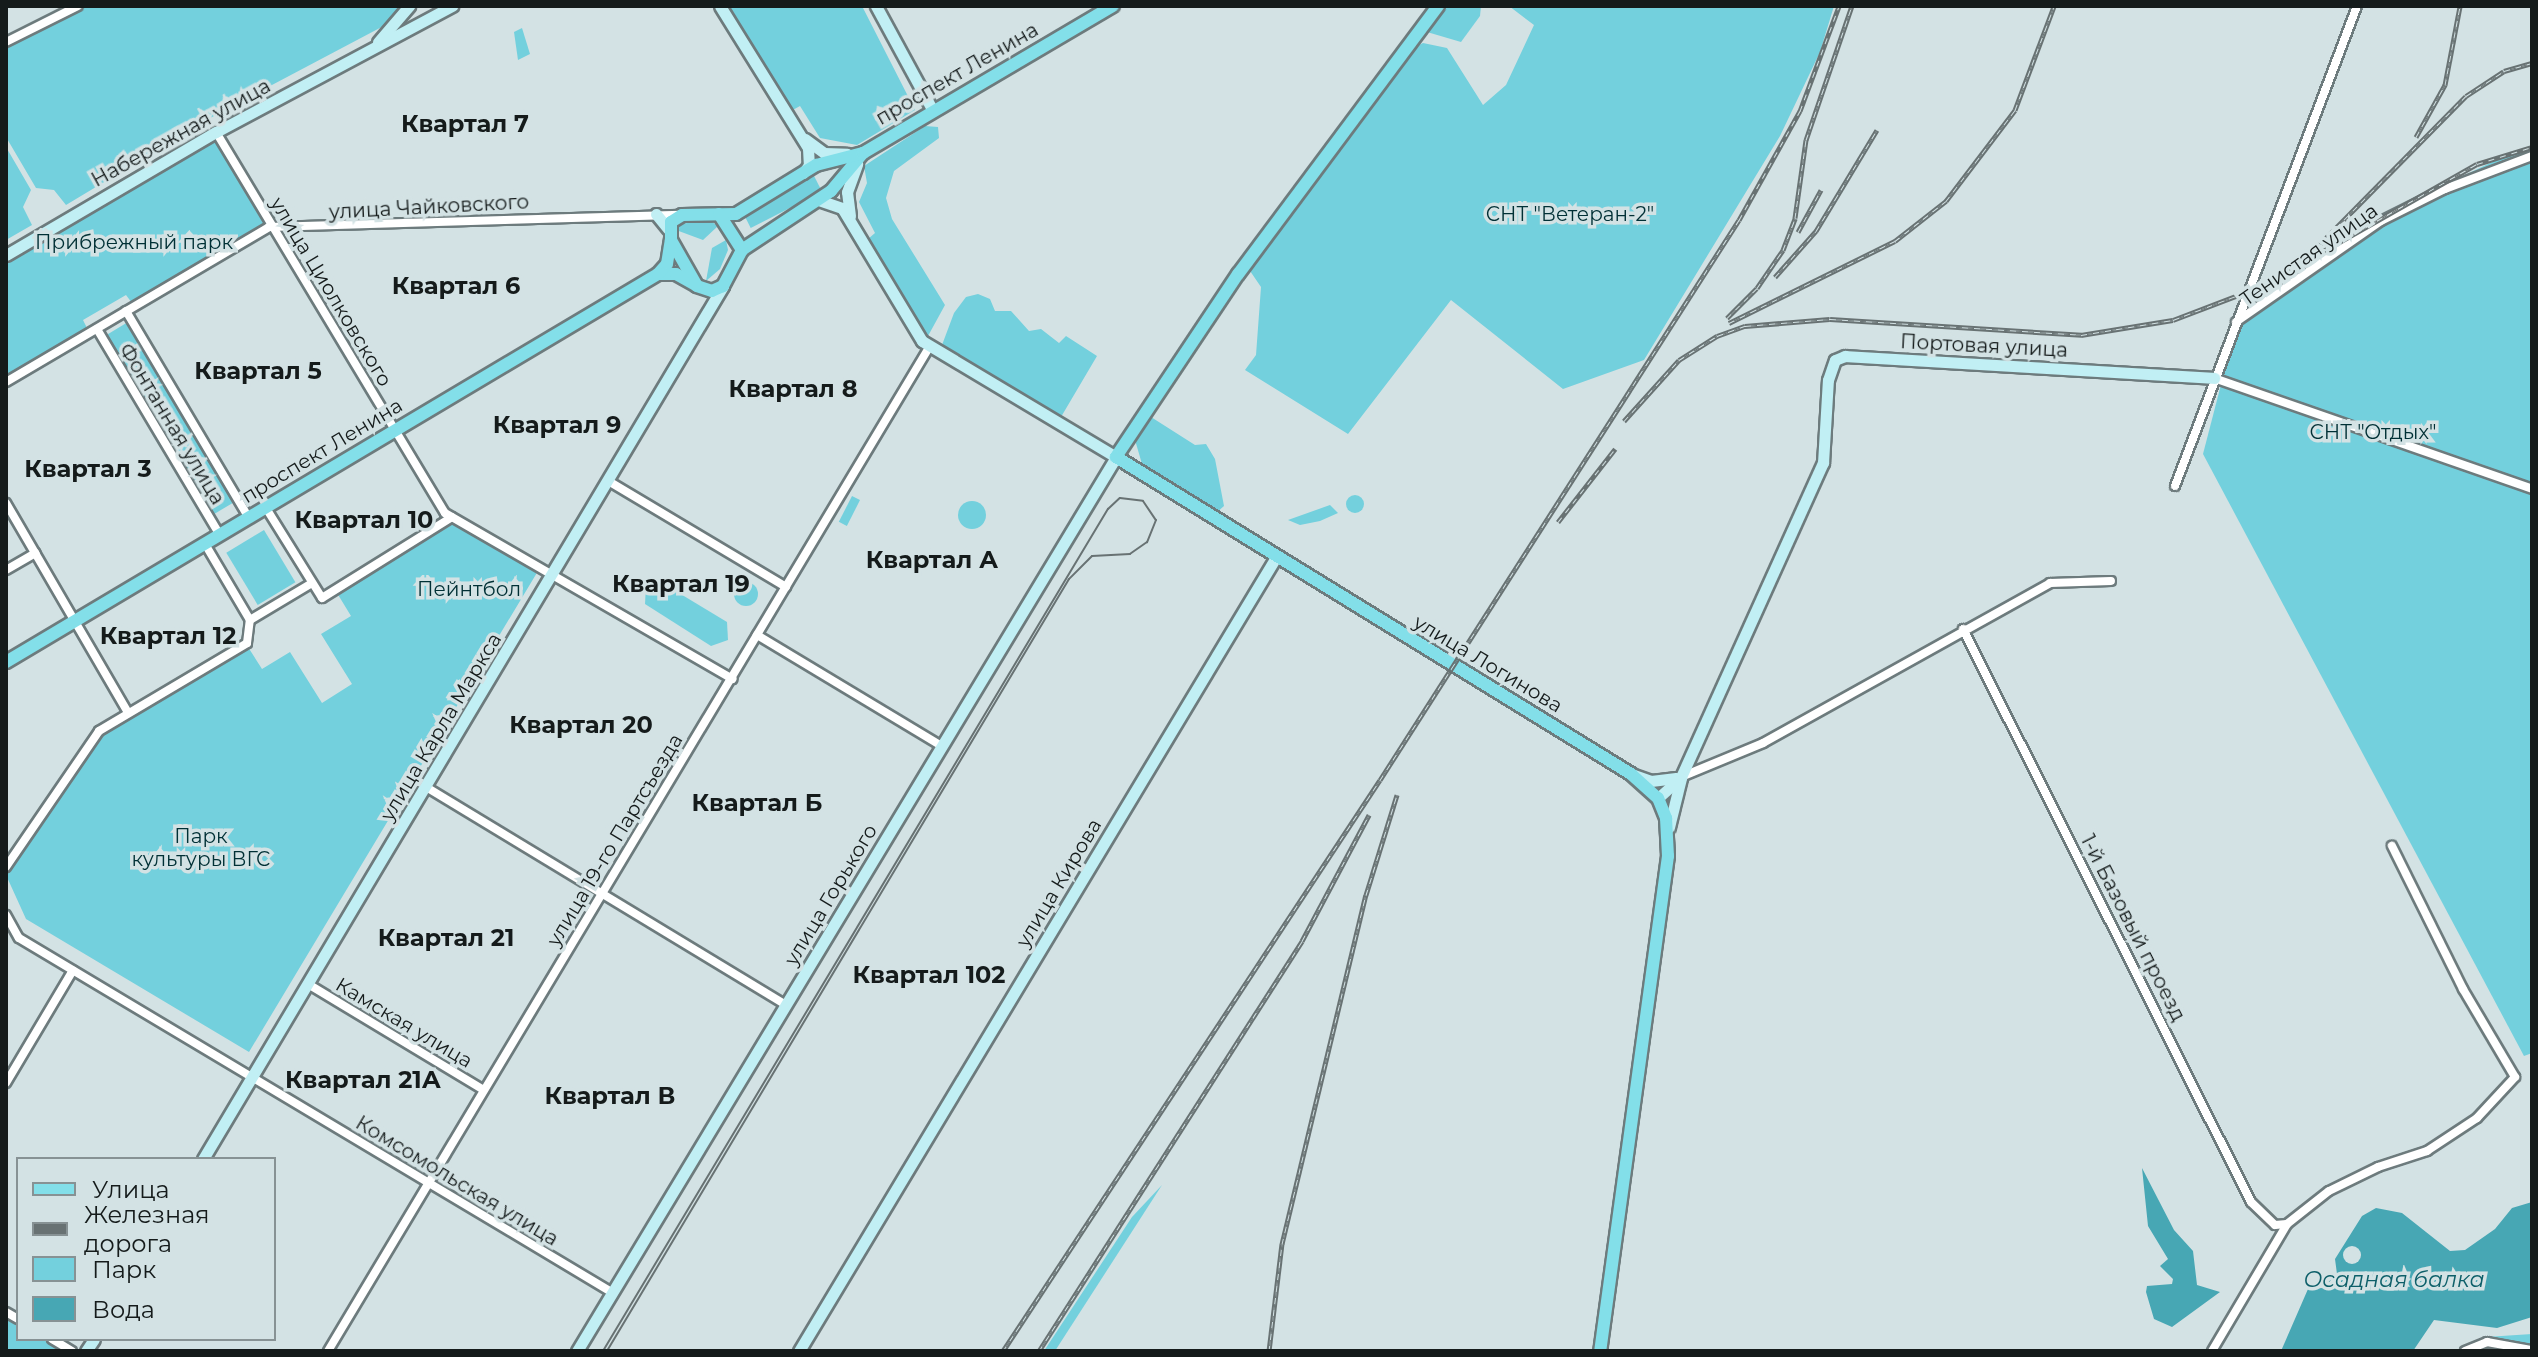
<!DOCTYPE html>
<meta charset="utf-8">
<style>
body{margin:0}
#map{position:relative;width:2538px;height:1357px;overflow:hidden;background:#d3e2e4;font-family:Montserrat,sans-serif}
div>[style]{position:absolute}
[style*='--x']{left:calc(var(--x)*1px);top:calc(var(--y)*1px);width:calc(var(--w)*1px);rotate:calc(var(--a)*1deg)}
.green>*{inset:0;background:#73d0dd;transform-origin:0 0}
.round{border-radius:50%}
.water>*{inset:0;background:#47a7b4}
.pier>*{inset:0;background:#d3e2e4}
.roads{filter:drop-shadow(2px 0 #6d7b7d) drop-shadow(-2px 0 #6d7b7d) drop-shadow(0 2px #6d7b7d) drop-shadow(0 -2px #6d7b7d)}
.street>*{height:8px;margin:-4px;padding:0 4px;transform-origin:4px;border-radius:4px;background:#fff}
.secondary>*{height:11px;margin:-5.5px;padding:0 5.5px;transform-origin:5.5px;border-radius:5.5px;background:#c1eff4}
.primary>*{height:12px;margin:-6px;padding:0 6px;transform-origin:6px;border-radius:6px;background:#83dfe9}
.tram>*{height:2px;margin:-1px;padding:0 1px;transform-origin:1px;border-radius:1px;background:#687273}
.rail>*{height:5px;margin-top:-2.5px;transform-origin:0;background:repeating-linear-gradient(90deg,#d3e2e4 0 6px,#687273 0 12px);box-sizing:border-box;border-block:2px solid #687273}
span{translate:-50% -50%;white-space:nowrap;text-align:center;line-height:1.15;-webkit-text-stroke:7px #d3e2e4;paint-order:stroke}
.street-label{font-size:20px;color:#151b1b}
.park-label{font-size:20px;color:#003035}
.water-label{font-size:22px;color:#0d5f69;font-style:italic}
.quarter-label{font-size:24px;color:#151b1b;font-weight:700}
.frame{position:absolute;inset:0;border:8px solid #151b1b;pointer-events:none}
.legend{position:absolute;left:16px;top:1157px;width:260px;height:184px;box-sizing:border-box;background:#d3e2e4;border:2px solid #879294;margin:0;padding:10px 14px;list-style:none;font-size:24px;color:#151b1b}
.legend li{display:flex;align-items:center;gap:16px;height:40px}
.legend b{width:40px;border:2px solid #879294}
</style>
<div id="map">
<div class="green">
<div style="clip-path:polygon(84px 6px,405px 6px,393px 21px,219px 113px,66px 205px,54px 190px,36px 188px,6px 137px,6px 46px)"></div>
<div style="clip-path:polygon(728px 6px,862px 6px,915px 110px,857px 145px,820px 138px,800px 106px,791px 111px)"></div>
<div style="clip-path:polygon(1446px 6px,1481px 6px,1480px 16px,1461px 42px,1427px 32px)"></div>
<div style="clip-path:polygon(1509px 6px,1834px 6px,1820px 52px,1780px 136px,1644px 360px,1563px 389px,1451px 300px,1348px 434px,1245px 370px,1256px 355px,1261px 287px,1248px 268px,1415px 47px,1423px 43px,1447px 48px,1483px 105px,1506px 85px,1534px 25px)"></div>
<div style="clip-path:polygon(522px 28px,530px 54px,518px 60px,514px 32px)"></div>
<div style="clip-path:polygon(925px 126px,938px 127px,939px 138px,894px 171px,886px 198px,892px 219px,945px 305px,928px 336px,870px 246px,868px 239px,875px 233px,859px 202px,867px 183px,864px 166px)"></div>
<div style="clip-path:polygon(211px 138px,219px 140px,265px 218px,263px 225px,132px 303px,126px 295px,83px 320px,88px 330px,6px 379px,6px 260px)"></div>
<div style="clip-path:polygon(6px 147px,31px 190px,23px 207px,32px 225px,6px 240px)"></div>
<div style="clip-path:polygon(2532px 151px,2532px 1053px,2524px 1056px,2203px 454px,2238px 319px,2383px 214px,2507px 155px)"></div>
<div style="left:812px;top:172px;width:22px;height:80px;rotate:63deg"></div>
<div style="clip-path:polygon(709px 220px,718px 226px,703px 240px,676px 230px,680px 224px)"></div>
<div style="clip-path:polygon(726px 240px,728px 250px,720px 269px,706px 281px,712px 248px)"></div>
<div style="clip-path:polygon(978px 294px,990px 299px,995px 311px,1011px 311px,1029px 331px,1041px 329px,1059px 343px,1066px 336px,1097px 356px,1061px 417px,942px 345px,954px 313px,966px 297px)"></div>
<div style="left:128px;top:322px;width:209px;height:26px;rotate:59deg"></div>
<div style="clip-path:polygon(1151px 417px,1195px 445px,1206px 444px,1215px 459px,1224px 506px,1216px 513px,1142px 464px,1135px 440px,1139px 426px)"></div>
<div class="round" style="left:1346px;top:495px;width:18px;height:18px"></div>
<div style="left:852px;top:496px;width:9px;height:29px;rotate:27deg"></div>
<div class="round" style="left:958px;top:501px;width:28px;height:28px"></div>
<div style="clip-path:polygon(1330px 505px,1338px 513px,1320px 521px,1300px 525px,1288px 520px)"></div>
<div style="clip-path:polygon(458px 521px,538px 571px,249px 1052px,26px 919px,6px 875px,104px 733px,248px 647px,262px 669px,290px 652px,322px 703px,352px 684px,321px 634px,351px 616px,337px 593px)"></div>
<div style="left:264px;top:530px;width:61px;height:44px;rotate:59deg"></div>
<div style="clip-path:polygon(659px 581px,727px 622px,728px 640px,711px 646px,645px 604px,646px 586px)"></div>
<div class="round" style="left:734px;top:582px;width:24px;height:24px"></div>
<div style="clip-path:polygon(1162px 1185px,1055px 1351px,1044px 1351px,1132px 1217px)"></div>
<div style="clip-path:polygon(6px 1317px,18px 1324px,18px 1339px,42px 1339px,62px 1351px,6px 1351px)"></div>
<div style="clip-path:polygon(2532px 1334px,2532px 1351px,2460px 1351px,2486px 1337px)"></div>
</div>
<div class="water">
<div style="clip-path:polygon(2142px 1168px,2174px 1230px,2193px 1251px,2197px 1285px,2220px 1292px,2172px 1327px,2154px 1319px,2146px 1292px,2147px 1286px,2172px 1284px,2173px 1279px,2160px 1266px,2168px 1259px,2148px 1226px)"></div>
<div style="clip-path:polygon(2532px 1202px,2532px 1317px,2497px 1328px,2434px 1320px,2413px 1351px,2281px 1351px,2308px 1289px,2322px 1288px,2337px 1274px,2335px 1259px,2362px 1216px,2376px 1208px,2402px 1213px,2450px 1251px,2465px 1250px,2495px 1229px,2512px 1208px)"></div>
</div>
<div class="pier">
<div class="round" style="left:2343px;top:1246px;width:18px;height:18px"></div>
</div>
<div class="roads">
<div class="street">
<div style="--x:6;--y:42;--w:80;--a:-26.6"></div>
<div style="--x:216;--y:132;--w:445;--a:59"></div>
<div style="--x:445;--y:513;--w:332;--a:30"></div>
<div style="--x:126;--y:311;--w:241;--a:59.3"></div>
<div style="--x:2236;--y:322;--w:177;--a:-34.9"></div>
<div style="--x:2381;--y:221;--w:72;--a:-26.6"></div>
<div style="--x:2445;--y:189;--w:93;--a:-20.8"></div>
<div style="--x:97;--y:329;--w:240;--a:59.2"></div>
<div style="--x:2214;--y:378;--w:337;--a:19.2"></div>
<div style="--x:6;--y:382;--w:305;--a:-30.5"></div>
<div style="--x:269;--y:227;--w:412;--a:-1.7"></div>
<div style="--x:610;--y:482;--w:205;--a:30.8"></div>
<div style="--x:2175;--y:486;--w:513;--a:-69.23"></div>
<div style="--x:6;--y:503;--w:243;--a:59.8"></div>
<div style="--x:266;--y:508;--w:106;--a:58.1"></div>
<div style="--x:322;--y:598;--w:153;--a:-31.9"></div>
<div style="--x:205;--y:544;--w:88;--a:59.4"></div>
<div style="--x:6;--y:570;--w:34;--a:-30"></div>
<div style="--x:250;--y:620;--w:72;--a:-30.8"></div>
<div style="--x:1963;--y:629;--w:641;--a:63.32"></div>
<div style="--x:2251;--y:1202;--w:33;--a:44"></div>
<div style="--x:2275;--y:1225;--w:12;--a:-5"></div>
<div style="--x:757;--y:635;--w:216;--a:31"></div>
<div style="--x:1681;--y:777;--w:89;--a:-22.5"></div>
<div style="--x:1763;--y:743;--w:329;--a:-29.1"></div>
<div style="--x:2050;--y:583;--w:61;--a:-1.9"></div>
<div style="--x:426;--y:787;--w:421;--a:31.2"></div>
<div style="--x:6;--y:867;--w:165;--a:-55.6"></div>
<div style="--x:99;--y:731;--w:172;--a:-30.7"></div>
<div style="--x:247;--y:643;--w:23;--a:-83"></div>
<div style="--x:6;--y:915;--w:26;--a:61"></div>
<div style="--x:19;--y:938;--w:692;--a:30.86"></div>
<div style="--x:308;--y:984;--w:205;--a:31.1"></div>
<div style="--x:6;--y:1083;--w:131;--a:-59.3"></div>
<div style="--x:6;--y:1312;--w:14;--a:30"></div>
<div style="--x:52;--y:1339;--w:23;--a:31"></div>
<div style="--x:328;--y:1351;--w:1172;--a:-59.08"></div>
<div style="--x:2212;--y:1351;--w:147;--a:-59.4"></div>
<div style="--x:2287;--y:1224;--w:53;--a:-38.2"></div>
<div style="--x:2329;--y:1191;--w:55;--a:-26.1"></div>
<div style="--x:2378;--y:1167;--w:52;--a:-18.1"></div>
<div style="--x:2427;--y:1151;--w:60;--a:-33.4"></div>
<div style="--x:2477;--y:1118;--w:56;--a:-47.2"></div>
<div style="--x:2515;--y:1077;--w:102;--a:-120.6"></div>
<div style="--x:2463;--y:989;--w:160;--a:-116.4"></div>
<div style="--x:2465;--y:1351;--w:24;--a:-22"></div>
<div style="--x:2487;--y:1342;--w:46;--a:10.1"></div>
</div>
<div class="secondary">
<div style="--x:720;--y:6;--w:167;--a:58.2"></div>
<div style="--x:808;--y:148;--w:17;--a:87"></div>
<div style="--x:809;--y:165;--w:10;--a:127"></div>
<div style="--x:876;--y:6;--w:119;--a:61.5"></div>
<div style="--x:378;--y:42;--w:48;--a:-49.3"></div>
<div style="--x:805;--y:139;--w:24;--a:36"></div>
<div style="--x:824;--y:153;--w:23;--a:2"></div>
<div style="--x:656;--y:214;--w:19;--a:51"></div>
<div style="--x:850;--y:216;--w:24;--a:-97"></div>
<div style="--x:847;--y:192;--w:30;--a:-70"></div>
<div style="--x:6;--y:255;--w:243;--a:-30.4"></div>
<div style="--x:216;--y:132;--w:268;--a:-28.1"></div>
<div style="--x:1631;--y:774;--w:21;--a:19"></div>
<div style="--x:1651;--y:781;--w:25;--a:-7"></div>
<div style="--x:1658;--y:798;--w:31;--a:-42"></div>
<div style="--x:1681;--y:777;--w:345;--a:-65.7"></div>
<div style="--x:1823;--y:463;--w:83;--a:-86.6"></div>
<div style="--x:1828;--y:380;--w:21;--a:-71"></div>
<div style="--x:1835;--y:360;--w:11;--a:-22"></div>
<div style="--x:1845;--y:356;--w:370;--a:3.4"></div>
<div style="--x:1669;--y:827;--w:50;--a:-76.2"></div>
<div style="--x:203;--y:1159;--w:1016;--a:-59.22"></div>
<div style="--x:86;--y:1351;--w:14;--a:-56"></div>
<div style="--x:577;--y:1351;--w:1044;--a:-58.91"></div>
<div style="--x:1116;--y:457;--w:226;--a:-149.1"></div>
<div style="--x:922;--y:341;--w:155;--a:-121"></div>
<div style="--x:842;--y:208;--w:24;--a:-161"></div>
<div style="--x:799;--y:1351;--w:926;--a:-59"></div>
</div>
<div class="primary">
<div style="--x:1438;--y:6;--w:334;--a:126.7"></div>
<div style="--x:1238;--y:274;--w:220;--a:123.7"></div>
<div style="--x:1116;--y:457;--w:605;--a:31.61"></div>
<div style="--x:1631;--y:774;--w:36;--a:42"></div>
<div style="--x:1658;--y:798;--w:22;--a:68"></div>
<div style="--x:1666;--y:818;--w:38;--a:87"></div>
<div style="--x:1668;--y:856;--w:500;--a:97.8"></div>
<div style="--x:863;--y:153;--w:50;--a:130.1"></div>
<div style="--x:831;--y:191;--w:107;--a:146.5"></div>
<div style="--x:742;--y:250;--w:41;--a:117.8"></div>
<div style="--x:723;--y:286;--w:12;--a:156"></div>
<div style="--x:712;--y:291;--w:16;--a:-162"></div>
<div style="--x:697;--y:286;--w:53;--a:-119.5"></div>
<div style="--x:671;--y:240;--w:18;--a:-90"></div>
<div style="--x:671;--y:222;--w:13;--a:-32"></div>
<div style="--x:682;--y:215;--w:54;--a:-1.1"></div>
<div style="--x:736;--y:214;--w:94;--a:-31.5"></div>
<div style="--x:816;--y:165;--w:49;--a:-14.3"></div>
<div style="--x:863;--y:153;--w:290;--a:-30.5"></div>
<div style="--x:719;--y:214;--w:43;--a:57.4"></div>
<div style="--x:658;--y:274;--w:18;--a:0"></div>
<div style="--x:676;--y:274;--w:23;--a:29"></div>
<div style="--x:6;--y:662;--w:759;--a:-30.76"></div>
<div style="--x:658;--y:274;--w:13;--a:-48"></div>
<div style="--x:667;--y:264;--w:24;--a:-81"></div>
</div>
</div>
<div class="tram">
<div style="--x:603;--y:1351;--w:982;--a:-59.05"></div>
<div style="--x:1108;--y:509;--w:16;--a:-43"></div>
<div style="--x:1120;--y:498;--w:23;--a:7"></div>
<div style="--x:1143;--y:501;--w:23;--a:56"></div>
<div style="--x:1156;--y:520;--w:24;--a:112"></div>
<div style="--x:1147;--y:542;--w:21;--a:145"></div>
<div style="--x:1130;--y:554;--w:38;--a:177"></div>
<div style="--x:1092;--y:556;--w:33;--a:135"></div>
<div style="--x:1069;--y:579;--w:900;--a:120.9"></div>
</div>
<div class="rail">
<div style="--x:2416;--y:137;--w:60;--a:-60.9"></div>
<div style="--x:2445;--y:85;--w:80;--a:-79.2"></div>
<div style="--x:1798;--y:232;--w:48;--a:-61.3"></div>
<div style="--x:2319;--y:245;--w:209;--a:-45.4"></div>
<div style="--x:2466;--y:96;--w:45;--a:-33.3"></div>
<div style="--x:2504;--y:71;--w:29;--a:-16"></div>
<div style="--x:1775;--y:277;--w:62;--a:-48.3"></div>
<div style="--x:1816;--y:231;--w:118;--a:-58.9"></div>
<div style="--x:1727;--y:318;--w:42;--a:-45"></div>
<div style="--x:1757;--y:288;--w:46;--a:-55.6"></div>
<div style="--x:1783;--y:250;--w:34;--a:-69"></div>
<div style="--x:1795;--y:218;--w:79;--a:-82"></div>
<div style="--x:1806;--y:140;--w:142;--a:-71.1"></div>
<div style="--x:1729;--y:323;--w:185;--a:-26.3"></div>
<div style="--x:1895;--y:241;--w:65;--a:-38.1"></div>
<div style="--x:1946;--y:201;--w:114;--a:-52.8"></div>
<div style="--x:2015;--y:110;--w:111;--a:-69.4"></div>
<div style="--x:1624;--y:421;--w:82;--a:-48"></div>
<div style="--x:1679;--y:360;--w:45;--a:-32.3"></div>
<div style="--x:1717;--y:336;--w:30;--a:-20"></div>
<div style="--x:1745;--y:326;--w:85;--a:-4.7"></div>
<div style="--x:1830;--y:319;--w:252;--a:3.6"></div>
<div style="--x:2081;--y:335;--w:93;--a:-9.3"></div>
<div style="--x:2173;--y:320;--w:95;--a:-20.9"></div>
<div style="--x:2262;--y:286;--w:247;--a:-29.6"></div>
<div style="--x:2477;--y:164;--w:58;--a:-17.2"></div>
<div style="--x:1558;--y:522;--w:93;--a:-52"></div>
<div style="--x:1003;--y:1351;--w:684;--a:-56.57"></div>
<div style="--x:1380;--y:780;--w:665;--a:-57.34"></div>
<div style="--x:1739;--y:220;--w:125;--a:-60.8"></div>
<div style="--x:1800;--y:111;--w:112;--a:-69.6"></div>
<div style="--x:1039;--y:1351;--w:487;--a:-57.3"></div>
<div style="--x:1302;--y:941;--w:143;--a:-62"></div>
<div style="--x:1269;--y:1351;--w:108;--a:-83.1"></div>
<div style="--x:1282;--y:1244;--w:359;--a:-76.5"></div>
<div style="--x:1366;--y:895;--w:105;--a:-72.8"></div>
</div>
<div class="street-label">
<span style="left:957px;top:74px;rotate:-30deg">проспект Ленина</span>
<span style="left:181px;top:133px;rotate:-29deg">Набережная улица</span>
<span style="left:429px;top:207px;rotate:-3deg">улица Чайковского</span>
<span style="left:2309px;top:255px;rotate:-35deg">Тенистая улица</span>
<span style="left:331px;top:292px;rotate:59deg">улица Циолковского</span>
<span style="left:1984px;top:346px;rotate:3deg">Портовая улица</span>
<span style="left:172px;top:424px;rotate:59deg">Фонтанная улица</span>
<span style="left:322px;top:451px;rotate:-31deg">проспект Ленина</span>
<span style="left:1488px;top:664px;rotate:31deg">улица Логинова</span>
<span style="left:441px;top:727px;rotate:-59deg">улица Карла Маркса</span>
<span style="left:615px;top:840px;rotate:-59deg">улица 19-го Партсъезда</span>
<span style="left:1059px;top:883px;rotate:-59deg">улица Кирова</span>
<span style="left:831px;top:895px;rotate:-59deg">улица Горького</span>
<span style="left:2133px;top:928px;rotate:63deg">1-й Базовый проезд</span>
<span style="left:404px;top:1023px;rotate:31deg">Камская улица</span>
<span style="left:457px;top:1181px;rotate:31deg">Комсомольская улица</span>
</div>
<div class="park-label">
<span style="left:1570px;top:214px">СНТ "Ветеран-2"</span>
<span style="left:134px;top:242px">Прибрежный парк</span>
<span style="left:2373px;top:432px">СНТ "Отдых"</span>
<span style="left:469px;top:589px">Пейнтбол</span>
<span style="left:201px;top:848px">Парк<br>культуры ВГС</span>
</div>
<div class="water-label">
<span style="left:2394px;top:1280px">Осадная балка</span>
</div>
<div class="quarter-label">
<span style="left:465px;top:124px">Квартал 7</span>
<span style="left:456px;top:286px">Квартал 6</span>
<span style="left:258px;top:371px">Квартал 5</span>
<span style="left:793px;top:389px">Квартал 8</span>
<span style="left:557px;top:425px">Квартал 9</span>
<span style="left:88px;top:469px">Квартал 3</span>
<span style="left:364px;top:520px">Квартал 10</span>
<span style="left:932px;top:560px">Квартал А</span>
<span style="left:681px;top:584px">Квартал 19</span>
<span style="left:168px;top:636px">Квартал 12</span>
<span style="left:581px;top:725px">Квартал 20</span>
<span style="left:757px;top:803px">Квартал Б</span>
<span style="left:446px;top:938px">Квартал 21</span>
<span style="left:929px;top:975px">Квартал 102</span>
<span style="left:363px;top:1080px">Квартал 21А</span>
<span style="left:610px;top:1096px">Квартал В</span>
</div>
<div class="frame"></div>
<ul class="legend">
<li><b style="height:10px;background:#83dfe9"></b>Улица</li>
<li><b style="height:10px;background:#687273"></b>Железная дорога</li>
<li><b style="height:22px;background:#73d0dd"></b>Парк</li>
<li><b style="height:22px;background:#47a7b4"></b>Вода</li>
</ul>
</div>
